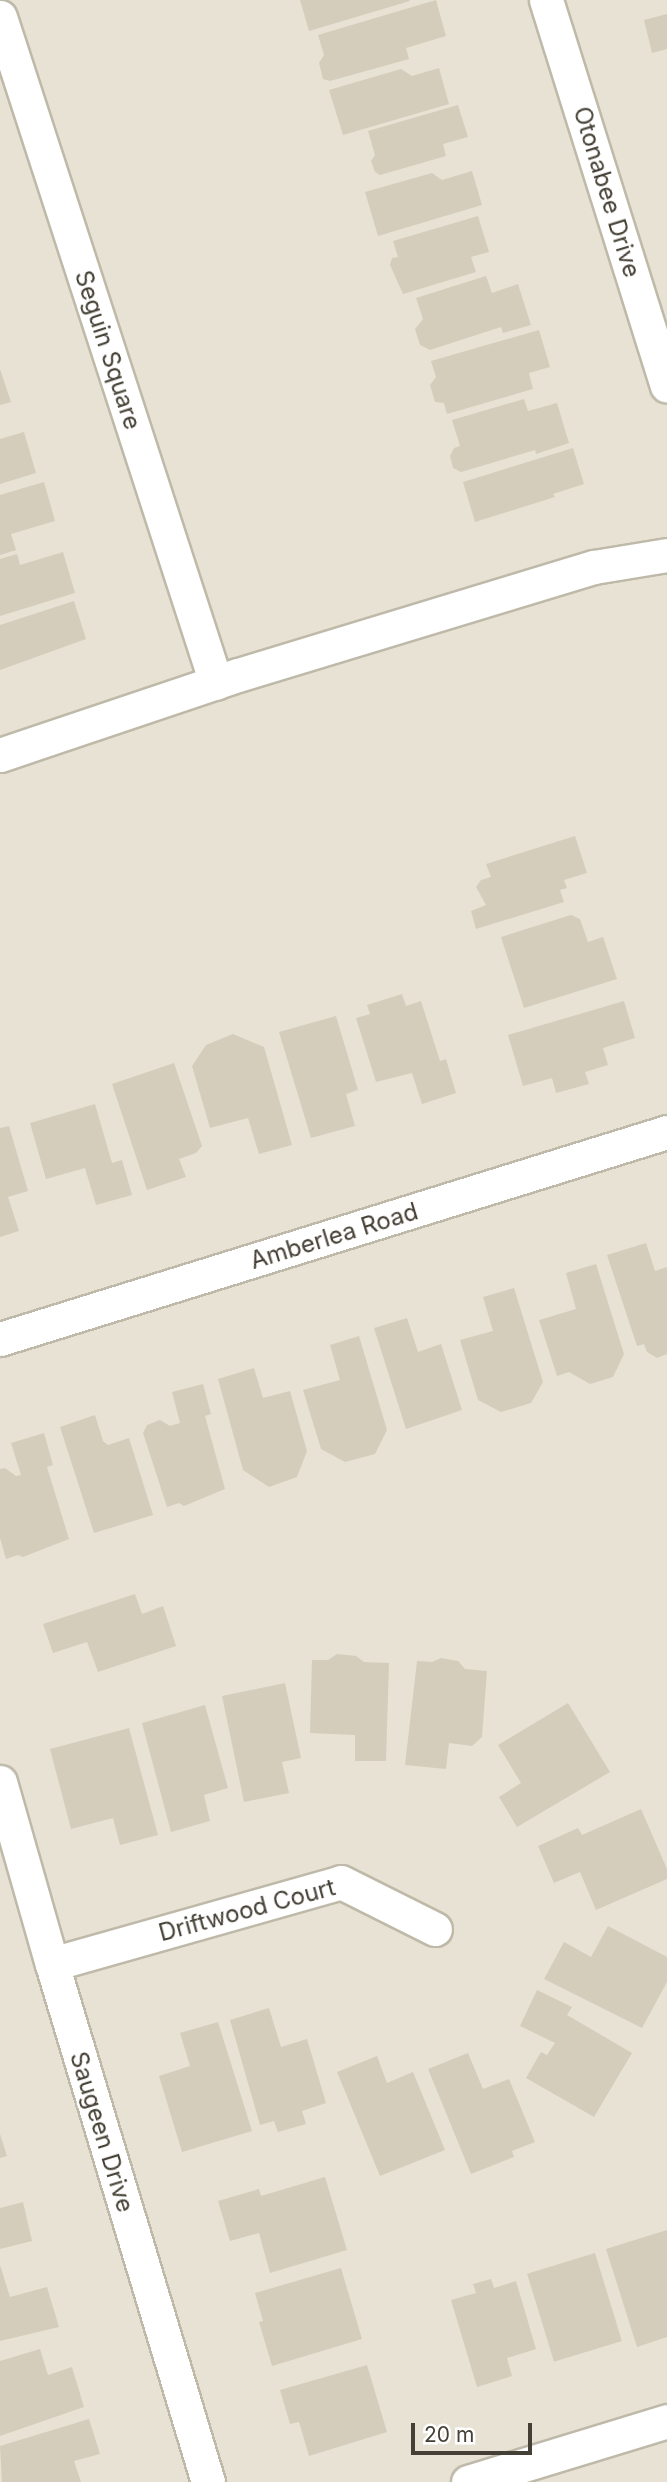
<!DOCTYPE html>
<style>
body{margin:0}
#map{position:relative;width:667px;height:2482px;overflow:hidden;background:#f3f0e6;font-family:Inter,sans-serif}
div>[style]{position:absolute}
[style*='--x']{left:calc(var(--x)*1px);top:calc(var(--y)*1px);width:calc(var(--w)*1px);rotate:calc(var(--a)*1deg)}
.residential>*{inset:0;background:#e7e2d4;transform-origin:0 0}
.building>*{inset:0;background:#d4cdbb;transform-origin:0 0}
.roads{filter:drop-shadow(2px 0 #beb9a8) drop-shadow(-2px 0 #beb9a8) drop-shadow(0 2px #beb9a8) drop-shadow(0 -2px #beb9a8)}
.street>*{height:33px;margin:-16.5px;padding:0 16.5px;transform-origin:16.5px;border-radius:16.5px;background:#fff}
span{translate:-50% -50%;white-space:nowrap;text-align:center;line-height:1.15;-webkit-text-stroke:5px #fff;paint-order:stroke}
.street-label{font-size:24px;color:#454035}
.scale{position:absolute;left:411px;top:2423px;width:121px;height:32px;box-sizing:border-box;border:4px solid #454035;border-top:0;padding-left:9px;font-size:21px;line-height:24px;white-space:nowrap;color:#454035;-webkit-text-stroke:5px #fff;paint-order:stroke}
</style>
<div id="map">
<div class="residential">
<div style="left:0;top:0;width:667px;height:2482px"></div>
</div>
<div class="building">
<div style="clip-path:polygon(300px 0,409px 0,410px 1px,309px 31px)"></div>
<div style="clip-path:polygon(436px 0,446px 36px,406px 48px,409px 59px,330px 81px,323px 79px,319px 63px,324px 55px,318px 35px)"></div>
<div style="clip-path:polygon(667px 14px,667px 49px,652px 53px,644px 20px)"></div>
<div style="clip-path:polygon(439px 68px,449px 104px,343px 135px,329px 90px,401px 69px,412px 76px)"></div>
<div style="clip-path:polygon(458px 105px,468px 137px,443px 144px,446px 156px,380px 175px,375px 172px,371px 161px,375px 155px,368px 131px)"></div>
<div style="clip-path:polygon(472px 171px,482px 205px,378px 236px,365px 192px,432px 173px,442px 180px)"></div>
<div style="clip-path:polygon(478px 216px,489px 252px,471px 257px,476px 272px,403px 294px,390px 265px,392px 258px,398px 257px,393px 241px)"></div>
<div style="clip-path:polygon(486px 276px,492px 293px,518px 284px,531px 325px,503px 333px,501px 327px,430px 350px,420px 345px,415px 329px,423px 319px,416px 298px)"></div>
<div style="clip-path:polygon(539px 330px,550px 367px,529px 373px,533px 389px,447px 414px,444px 403px,435px 402px,430px 385px,436px 377px,431px 361px)"></div>
<div style="clip-path:polygon(0 369px,11px 402px,0 405px)"></div>
<div style="clip-path:polygon(524px 399px,528px 411px,557px 403px,569px 443px,536px 454px,535px 450px,461px 472px,453px 468px,450px 456px,454px 448px,460px 446px,452px 420px)"></div>
<div style="clip-path:polygon(24px 432px,36px 473px,0 484px,0 439px)"></div>
<div style="clip-path:polygon(573px 448px,584px 484px,553px 494px,555px 497px,475px 522px,463px 482px)"></div>
<div style="clip-path:polygon(44px 482px,55px 521px,11px 534px,16px 550px,0 555px,0 495px)"></div>
<div style="clip-path:polygon(63px 552px,75px 593px,0 616px,0 559px,17px 554px,20px 565px)"></div>
<div style="clip-path:polygon(74px 601px,86px 639px,0 670px,0 625px)"></div>
<div style="clip-path:polygon(575px 836px,587px 873px,564px 880px,567px 888px,560px 890px,564px 902px,476px 929px,471px 911px,486px 905px,476px 887px,481px 880px,491px 877px,486px 864px)"></div>
<div style="clip-path:polygon(571px 915px,580px 919px,588px 942px,603px 937px,617px 979px,524px 1008px,501px 937px)"></div>
<div style="clip-path:polygon(402px 994px,406px 1006px,421px 1001px,440px 1061px,446px 1059px,456px 1093px,422px 1104px,412px 1073px,376px 1082px,356px 1018px,370px 1014px,367px 1005px)"></div>
<div style="clip-path:polygon(624px 1001px,635px 1038px,603px 1048px,608px 1065px,585px 1072px,589px 1084px,556px 1093px,552px 1078px,523px 1086px,508px 1035px)"></div>
<div style="clip-path:polygon(336px 1016px,358px 1090px,346px 1094px,355px 1126px,311px 1138px,279px 1032px)"></div>
<div style="clip-path:polygon(233px 1034px,264px 1047px,292px 1145px,259px 1154px,248px 1118px,210px 1128px,192px 1066px,206px 1045px)"></div>
<div style="clip-path:polygon(174px 1063px,202px 1146px,196px 1153px,179px 1159px,186px 1177px,147px 1190px,112px 1084px)"></div>
<div style="clip-path:polygon(95px 1104px,112px 1163px,122px 1160px,132px 1195px,96px 1205px,85px 1168px,46px 1179px,30px 1123px)"></div>
<div style="clip-path:polygon(9px 1126px,28px 1191px,8px 1197px,19px 1231px,0 1237px,0 1128px)"></div>
<div style="clip-path:polygon(646px 1243px,655px 1271px,667px 1267px,667px 1354px,657px 1358px,647px 1352px,644px 1344px,637px 1346px,607px 1255px)"></div>
<div style="clip-path:polygon(596px 1264px,624px 1354px,613px 1377px,590px 1384px,569px 1372px,557px 1376px,539px 1320px,576px 1309px,566px 1273px)"></div>
<div style="clip-path:polygon(514px 1288px,543px 1382px,531px 1403px,501px 1412px,478px 1400px,460px 1340px,493px 1331px,483px 1297px)"></div>
<div style="clip-path:polygon(407px 1318px,418px 1352px,441px 1344px,462px 1410px,406px 1429px,374px 1328px)"></div>
<div style="clip-path:polygon(359px 1336px,387px 1430px,375px 1454px,345px 1462px,321px 1449px,303px 1390px,340px 1380px,330px 1345px)"></div>
<div style="clip-path:polygon(254px 1368px,263px 1398px,290px 1391px,307px 1451px,297px 1477px,269px 1487px,243px 1470px,218px 1379px)"></div>
<div style="clip-path:polygon(203px 1384px,211px 1414px,205px 1416px,225px 1489px,184px 1506px,179px 1503px,167px 1507px,143px 1433px,147px 1425px,160px 1420px,170px 1426px,180px 1423px,172px 1392px)"></div>
<div style="clip-path:polygon(95px 1415px,103px 1441px,108px 1445px,129px 1438px,153px 1515px,94px 1533px,60px 1427px)"></div>
<div style="clip-path:polygon(44px 1433px,53px 1465px,47px 1467px,69px 1539px,23px 1557px,18px 1555px,6px 1559px,0 1538px,0 1469px,5px 1468px,16px 1476px,21px 1475px,11px 1443px)"></div>
<div style="clip-path:polygon(135px 1594px,142px 1614px,163px 1606px,176px 1646px,98px 1672px,87px 1642px,53px 1653px,43px 1624px)"></div>
<div style="clip-path:polygon(337px 1654px,356px 1656px,364px 1662px,389px 1663px,386px 1761px,355px 1761px,355px 1735px,310px 1733px,312px 1660px,328px 1660px)"></div>
<div style="clip-path:polygon(441px 1658px,458px 1661px,465px 1669px,487px 1671px,482px 1737px,472px 1746px,449px 1743px,446px 1769px,405px 1765px,417px 1661px,432px 1662px)"></div>
<div style="clip-path:polygon(285px 1683px,301px 1758px,282px 1762px,289px 1793px,244px 1802px,222px 1696px)"></div>
<div style="clip-path:polygon(568px 1703px,610px 1772px,517px 1827px,499px 1797px,521px 1783px,498px 1745px)"></div>
<div style="clip-path:polygon(205px 1705px,228px 1788px,204px 1795px,210px 1821px,171px 1832px,142px 1723px)"></div>
<div style="clip-path:polygon(129px 1728px,158px 1835px,120px 1845px,113px 1818px,71px 1829px,50px 1749px)"></div>
<div style="clip-path:polygon(641px 1809px,667px 1869px,667px 1879px,596px 1910px,580px 1872px,554px 1883px,538px 1846px,578px 1828px,582px 1835px)"></div>
<div style="clip-path:polygon(608px 1926px,667px 1957px,667px 1982px,642px 2028px,544px 1979px,564px 1942px,591px 1957px)"></div>
<div style="clip-path:polygon(537px 1990px,572px 2007px,567px 2015px,632px 2053px,594px 2117px,526px 2078px,541px 2052px,547px 2055px,555px 2043px,520px 2026px)"></div>
<div style="clip-path:polygon(269px 2008px,281px 2047px,307px 2039px,326px 2103px,302px 2111px,306px 2124px,278px 2132px,274px 2121px,260px 2125px,230px 2020px)"></div>
<div style="clip-path:polygon(218px 2022px,252px 2131px,182px 2152px,159px 2076px,190px 2066px,180px 2033px)"></div>
<div style="clip-path:polygon(468px 2053px,483px 2089px,509px 2079px,535px 2142px,512px 2151px,514px 2157px,471px 2174px,428px 2069px)"></div>
<div style="clip-path:polygon(377px 2056px,387px 2083px,413px 2072px,445px 2150px,380px 2176px,337px 2072px)"></div>
<div style="clip-path:polygon(0 2134px,7px 2156px,0 2158px)"></div>
<div style="clip-path:polygon(325px 2177px,347px 2250px,270px 2273px,259px 2233px,230px 2241px,218px 2201px,259px 2189px,261px 2196px)"></div>
<div style="clip-path:polygon(23px 2202px,32px 2241px,0 2249px,0 2208px)"></div>
<div style="clip-path:polygon(667px 2230px,667px 2337px,637px 2347px,606px 2249px)"></div>
<div style="left:595px;top:2253px;width:92px;height:71px;rotate:73deg"></div>
<div style="clip-path:polygon(0 2265px,10px 2297px,47px 2287px,59px 2327px,0 2341px)"></div>
<div style="clip-path:polygon(341px 2268px,362px 2339px,272px 2366px,259px 2322px,263px 2321px,255px 2293px)"></div>
<div style="clip-path:polygon(491px 2279px,494px 2288px,516px 2281px,536px 2349px,507px 2358px,512px 2376px,477px 2387px,451px 2300px,476px 2293px,473px 2284px)"></div>
<div style="clip-path:polygon(40px 2349px,48px 2375px,72px 2367px,84px 2407px,0 2436px,0 2361px)"></div>
<div style="clip-path:polygon(367px 2365px,387px 2432px,309px 2456px,299px 2422px,290px 2424px,280px 2390px)"></div>
<div style="clip-path:polygon(89px 2419px,100px 2454px,74px 2461px,81px 2482px,2px 2482px,0 2446px)"></div>
</div>
<div class="roads">
<div class="street">
<div style="--x:546;--y:0;--w:404;--a:72.6"></div>
<div style="--x:0;--y:17;--w:700;--a:72.03"></div>
<div style="--x:0;--y:755;--w:251;--a:-18.6"></div>
<div style="--x:238;--y:675;--w:372;--a:-16.9"></div>
<div style="--x:594;--y:567;--w:74;--a:-9.3"></div>
<div style="--x:0;--y:1339;--w:698;--a:-17.24"></div>
<div style="--x:0;--y:1782;--w:189;--a:74.1"></div>
<div style="--x:52;--y:1964;--w:541;--a:73.24"></div>
<div style="--x:52;--y:1964;--w:300;--a:-15.8"></div>
<div style="--x:341;--y:1882;--w:105;--a:26.6"></div>
<div style="--x:468;--y:2482;--w:208;--a:-17"></div>
</div>
</div>
<div class="street-label">
<span style="left:607px;top:192px;rotate:73deg">Otonabee Drive</span>
<span style="left:108px;top:350px;rotate:72deg">Seguin Square</span>
<span style="left:334px;top:1236px;rotate:-17deg">Amberlea Road</span>
<span style="left:247px;top:1910px;rotate:-15deg">Driftwood Court</span>
<span style="left:102px;top:2132px;rotate:73deg">Saugeen Drive</span>
</div>
<div class="scale">20 m</div>
</div>
